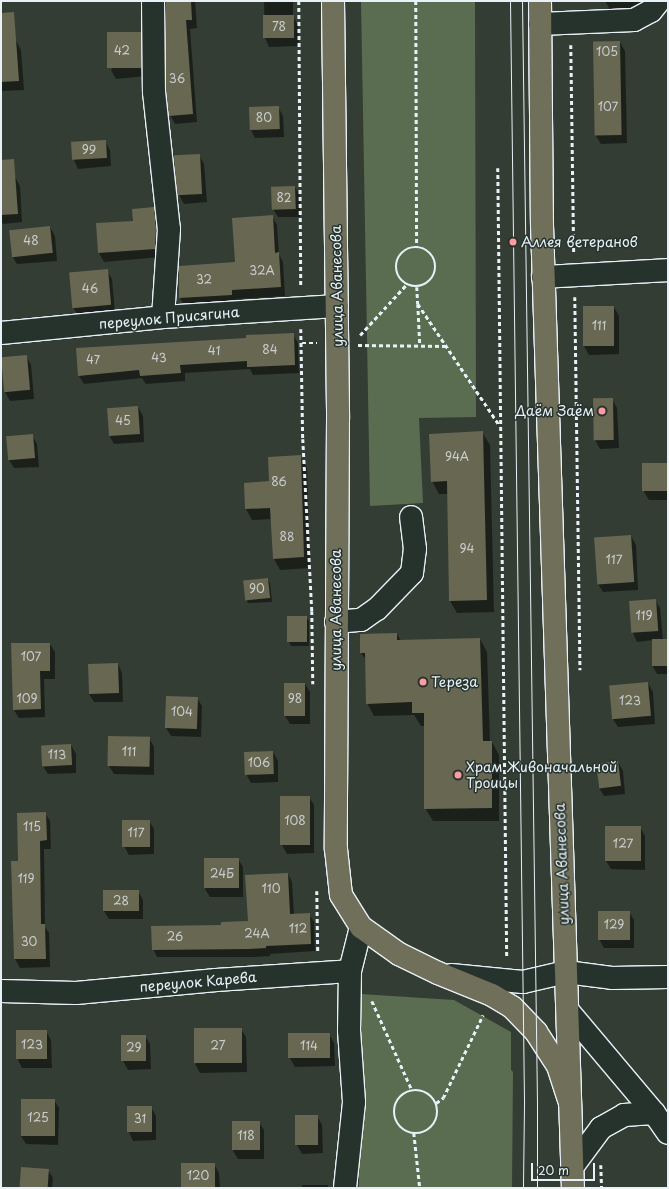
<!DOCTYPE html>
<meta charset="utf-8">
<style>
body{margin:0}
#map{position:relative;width:669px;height:1189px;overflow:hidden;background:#333d34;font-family:"Playpen Sans",sans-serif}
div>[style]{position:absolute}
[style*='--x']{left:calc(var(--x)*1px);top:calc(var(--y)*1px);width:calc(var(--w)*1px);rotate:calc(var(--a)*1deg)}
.green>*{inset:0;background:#5a6d51}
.shadow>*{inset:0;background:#0007;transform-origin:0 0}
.building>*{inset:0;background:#686752;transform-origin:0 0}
.path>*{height:2.5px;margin-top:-1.25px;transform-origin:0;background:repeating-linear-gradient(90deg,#e8f1f8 0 4px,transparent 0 7px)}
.path>.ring{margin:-1.25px;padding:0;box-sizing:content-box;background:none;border:2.5px solid #e8f1f8;border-radius:50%}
.roads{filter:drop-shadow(1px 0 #e8f1f8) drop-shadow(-1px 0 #e8f1f8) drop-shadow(0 1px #e8f1f8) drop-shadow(0 -1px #e8f1f8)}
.minor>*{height:22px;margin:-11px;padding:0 11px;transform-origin:11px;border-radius:11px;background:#26332d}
.highway>*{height:22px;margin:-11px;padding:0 11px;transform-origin:11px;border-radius:11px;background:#706f59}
.tram>*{height:1px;margin:-0.5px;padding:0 0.5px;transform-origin:0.5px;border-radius:0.5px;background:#e8f1f8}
.dots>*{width:11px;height:11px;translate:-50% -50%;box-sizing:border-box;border:2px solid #26332d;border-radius:50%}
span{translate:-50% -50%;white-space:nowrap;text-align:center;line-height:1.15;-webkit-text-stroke:3px #26332d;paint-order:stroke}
.number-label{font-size:12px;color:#c8cece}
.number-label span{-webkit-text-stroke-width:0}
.poi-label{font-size:14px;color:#e8f1f8}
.left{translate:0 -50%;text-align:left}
.right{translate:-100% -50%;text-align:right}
.street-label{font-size:14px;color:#e8f1f8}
.frame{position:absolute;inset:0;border:2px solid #e8f1f8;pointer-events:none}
.scale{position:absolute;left:531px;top:1163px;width:64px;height:18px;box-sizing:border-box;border:2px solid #e8f1f8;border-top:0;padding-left:5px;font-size:12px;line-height:14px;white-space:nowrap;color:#e8f1f8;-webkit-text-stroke:3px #26332d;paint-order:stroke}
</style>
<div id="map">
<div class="green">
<div style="clip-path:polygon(361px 1px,475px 1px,476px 417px,419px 418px,423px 503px,370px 506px)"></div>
<div style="clip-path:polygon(361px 994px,454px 1000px,511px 1032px,511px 1070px,513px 1072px,512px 1188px,359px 1188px)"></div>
</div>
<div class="shadow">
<div style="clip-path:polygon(167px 1px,195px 1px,197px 28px,190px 29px,197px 122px,175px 124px,170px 115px)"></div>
<div style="clip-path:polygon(264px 1px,293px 1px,293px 16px,298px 25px,299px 46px,269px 47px,265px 38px)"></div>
<div style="clip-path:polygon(605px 1px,650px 1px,650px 12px,611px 11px)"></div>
<div style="clip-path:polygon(140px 33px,145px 41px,146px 76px,116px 79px,111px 70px)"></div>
<div style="clip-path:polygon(16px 41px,21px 50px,24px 90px,1px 91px,1px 42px)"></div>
<div style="clip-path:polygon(620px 42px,625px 51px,627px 143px,601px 144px,596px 136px)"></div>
<div style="clip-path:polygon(278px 107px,283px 116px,284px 137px,255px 138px,251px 130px)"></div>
<div style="clip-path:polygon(105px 141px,110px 150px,111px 166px,78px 169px,74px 160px)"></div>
<div style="clip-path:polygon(199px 155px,204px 164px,207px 202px,184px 204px,179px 195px)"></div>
<div style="clip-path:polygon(15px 177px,20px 186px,22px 222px,3px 224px,1px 220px,1px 178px)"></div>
<div style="clip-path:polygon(295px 187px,300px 196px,300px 217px,278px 217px,273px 209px)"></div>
<div style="clip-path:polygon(153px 208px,158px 217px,160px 257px,104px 262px,99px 253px,97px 224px,134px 222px)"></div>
<div style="clip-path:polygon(272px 216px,277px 225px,279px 254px,283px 262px,285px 296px,236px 299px,237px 303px,185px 307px,180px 298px,180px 267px,236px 263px)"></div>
<div style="clip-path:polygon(50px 227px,55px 236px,57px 261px,17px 264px,12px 256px)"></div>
<div style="clip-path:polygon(107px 271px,112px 279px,115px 313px,78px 316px,73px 307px)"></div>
<div style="clip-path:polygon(584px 307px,614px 307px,619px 316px,619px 354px,589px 355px,584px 346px)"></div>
<div style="clip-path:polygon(293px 334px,298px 343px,299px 373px,253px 375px,250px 369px,185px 373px,185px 381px,146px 384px,142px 378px,84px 384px,79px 376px,247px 339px)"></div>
<div style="clip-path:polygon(26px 356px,31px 365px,34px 399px,10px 401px,5px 392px)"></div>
<div style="clip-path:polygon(612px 399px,617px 408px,619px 448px,600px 449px,595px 440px)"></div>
<div style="clip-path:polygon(138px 407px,143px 416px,144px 442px,114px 444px,109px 435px)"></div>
<div style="clip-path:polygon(482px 432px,490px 445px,494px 612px,457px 613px,450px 601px,448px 494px,439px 494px,432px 481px)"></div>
<div style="clip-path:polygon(32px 435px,37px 444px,39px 467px,14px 468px,9px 460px)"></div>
<div style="clip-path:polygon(300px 456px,307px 468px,310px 568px,280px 570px,274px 559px,272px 519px,252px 520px,246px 509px,270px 482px)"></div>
<div style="clip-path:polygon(668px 464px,668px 500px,649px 500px,644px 492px)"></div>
<div style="clip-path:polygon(631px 536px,636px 545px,638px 590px,603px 592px,598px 584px)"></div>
<div style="clip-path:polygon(268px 579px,270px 583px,272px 602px,248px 603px,246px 599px)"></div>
<div style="clip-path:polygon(655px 600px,660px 608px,663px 640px,668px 640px,668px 674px,657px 674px,652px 665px,653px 640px,637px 642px,633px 633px,630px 602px)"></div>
<div style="clip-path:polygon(306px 617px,309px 621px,309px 646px,291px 646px,289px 642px,288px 618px)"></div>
<div style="clip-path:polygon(397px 634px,401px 641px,480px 639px,487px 652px,490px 742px,492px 742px,499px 755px,499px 821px,433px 821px,425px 808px,425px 726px,421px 726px,414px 715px,374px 716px,367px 703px,366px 660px,361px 653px,361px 635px)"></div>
<div style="clip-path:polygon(50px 644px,55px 652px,55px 679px,44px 679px,45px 717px,19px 718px,14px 710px)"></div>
<div style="clip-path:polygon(118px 664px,122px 673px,123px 702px,94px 702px,89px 694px)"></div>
<div style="clip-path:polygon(648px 683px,653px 692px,655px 724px,618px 727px,613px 719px)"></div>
<div style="clip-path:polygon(305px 684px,310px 692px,310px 724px,290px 724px,285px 716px)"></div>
<div style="clip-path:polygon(197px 698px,202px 706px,201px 737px,171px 736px,166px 728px)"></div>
<div style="clip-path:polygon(149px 738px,154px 747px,154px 775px,114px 774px,109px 766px)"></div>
<div style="clip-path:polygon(71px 745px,76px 754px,76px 773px,48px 774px,43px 766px)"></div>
<div style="clip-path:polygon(273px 752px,278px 761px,278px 782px,251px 783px,246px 774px)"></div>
<div style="clip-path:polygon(618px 762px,623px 771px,625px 794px,604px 796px,599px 788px,597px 764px)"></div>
<div style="clip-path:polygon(281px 797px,309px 797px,314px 805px,314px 853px,287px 854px,282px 845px)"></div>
<div style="clip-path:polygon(45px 813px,50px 821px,51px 849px,44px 849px,45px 927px,49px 933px,50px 967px,20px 968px,15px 959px,12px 862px,19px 862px)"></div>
<div style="clip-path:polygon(149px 821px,154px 829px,154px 854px,129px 855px,124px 846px)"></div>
<div style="clip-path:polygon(640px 827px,645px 836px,645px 870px,611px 869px,606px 861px)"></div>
<div style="clip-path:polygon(238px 859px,243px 867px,243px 897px,210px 897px,205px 889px)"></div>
<div style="clip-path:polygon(288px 874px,292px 882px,294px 915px,309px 914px,314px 922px,315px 951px,270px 954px,270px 956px,254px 957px,157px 957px,153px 949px,249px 922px)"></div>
<div style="clip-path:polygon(138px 891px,143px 900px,143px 919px,109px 919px,104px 911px)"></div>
<div style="clip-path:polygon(629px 912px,634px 920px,634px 948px,604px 948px,599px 939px)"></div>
<div style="clip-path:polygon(241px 1029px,246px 1037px,247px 1072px,200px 1073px,195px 1064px)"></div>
<div style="clip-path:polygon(46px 1031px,51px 1040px,52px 1068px,22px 1068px,18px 1060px)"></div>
<div style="clip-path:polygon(329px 1034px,334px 1043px,335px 1066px,295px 1067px,290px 1058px)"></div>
<div style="clip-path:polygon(122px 1036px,145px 1036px,150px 1044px,151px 1069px,128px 1070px,123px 1061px)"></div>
<div style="clip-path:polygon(54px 1100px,59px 1108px,58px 1145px,26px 1144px,21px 1136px)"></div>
<div style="clip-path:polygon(151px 1107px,156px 1116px,156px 1140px,133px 1141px,129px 1132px)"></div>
<div style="clip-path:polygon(317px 1116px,322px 1125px,323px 1153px,302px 1154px,297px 1145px)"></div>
<div style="clip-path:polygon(259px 1122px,264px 1130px,264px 1159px,238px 1159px,233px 1151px)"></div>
<div style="clip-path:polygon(214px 1164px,219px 1173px,220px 1188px,182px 1188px)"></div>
<div style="clip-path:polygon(48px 1170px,53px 1178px,52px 1188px,21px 1188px)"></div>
<div style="left:302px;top:1185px;width:26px;height:3px"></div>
</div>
<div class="building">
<div style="clip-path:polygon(166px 1px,191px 1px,192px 20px,186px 20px,193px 114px,169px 116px,166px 91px)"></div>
<div style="clip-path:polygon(14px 12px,19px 81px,1px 82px,1px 13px)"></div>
<div style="left:294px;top:15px;width:23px;height:31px;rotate:90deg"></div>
<div style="left:141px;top:32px;width:36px;height:34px;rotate:90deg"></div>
<div style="left:620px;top:41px;width:94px;height:27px;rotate:89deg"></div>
<div style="left:279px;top:106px;width:23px;height:30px;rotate:88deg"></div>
<div style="left:106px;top:140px;width:18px;height:35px;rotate:87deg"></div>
<div style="left:200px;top:154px;width:40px;height:26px;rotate:87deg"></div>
<div style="clip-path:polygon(14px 159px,18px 214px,1px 215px,1px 160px)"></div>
<div style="left:295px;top:186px;width:23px;height:24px;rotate:88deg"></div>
<div style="clip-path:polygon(154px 207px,156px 229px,155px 249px,98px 253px,96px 223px,133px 221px,132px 209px)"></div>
<div style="clip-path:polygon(273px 215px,275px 253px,279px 252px,281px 287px,232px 290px,232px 295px,179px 298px,179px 266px,235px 262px,232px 218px)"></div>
<div style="left:50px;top:226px;width:27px;height:41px;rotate:84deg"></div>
<div style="left:108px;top:269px;width:36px;height:39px;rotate:85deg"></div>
<div style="left:583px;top:306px;width:31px;height:40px"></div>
<div style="clip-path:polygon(294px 333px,295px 365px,247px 367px,247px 361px,180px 365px,181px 373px,140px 376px,139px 370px,78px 376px,76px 348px,246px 338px,246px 335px)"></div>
<div style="left:27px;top:355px;width:35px;height:26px;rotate:85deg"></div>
<div style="left:613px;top:398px;width:42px;height:20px;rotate:89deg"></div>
<div style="left:138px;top:406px;width:28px;height:31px;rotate:86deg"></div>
<div style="clip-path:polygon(483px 431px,487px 600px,449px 601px,447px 481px,431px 482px,429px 434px)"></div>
<div style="left:33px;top:434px;width:24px;height:27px;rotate:85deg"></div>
<div style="clip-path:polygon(301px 455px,304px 557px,273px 559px,270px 508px,245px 509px,244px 483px,269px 481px,268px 457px)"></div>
<div style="left:668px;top:463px;width:28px;height:26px;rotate:90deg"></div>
<div style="left:631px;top:535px;width:47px;height:37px;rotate:86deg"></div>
<div style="left:268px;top:578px;width:20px;height:25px;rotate:84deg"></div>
<div style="left:656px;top:599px;width:32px;height:27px;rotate:86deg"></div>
<div style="left:307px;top:616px;width:26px;height:20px;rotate:90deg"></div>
<div style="clip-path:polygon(397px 633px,397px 640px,480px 638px,483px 741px,492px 741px,492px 808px,424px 809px,424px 713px,412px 713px,412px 702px,366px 704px,365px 653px,360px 653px,360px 634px)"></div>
<div style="left:652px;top:639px;width:16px;height:27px"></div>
<div style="clip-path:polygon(11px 643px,50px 643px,50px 671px,40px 671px,41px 709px,13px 710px)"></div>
<div style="left:118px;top:663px;width:30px;height:30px;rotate:88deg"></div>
<div style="left:648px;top:682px;width:34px;height:39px;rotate:85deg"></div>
<div style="left:284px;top:683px;width:21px;height:33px"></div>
<div style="left:166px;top:696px;width:32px;height:32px;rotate:2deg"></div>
<div style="left:108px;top:736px;width:42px;height:30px;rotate:1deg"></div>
<div style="left:71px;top:744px;width:21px;height:30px;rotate:87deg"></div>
<div style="left:273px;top:751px;width:23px;height:29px;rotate:88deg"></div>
<div style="left:618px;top:761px;width:25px;height:22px;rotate:83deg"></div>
<div style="left:280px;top:796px;width:30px;height:49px"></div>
<div style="clip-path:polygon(46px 812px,47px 840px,40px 841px,41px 924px,45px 924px,46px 959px,14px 959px,11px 861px,18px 861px,17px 813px)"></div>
<div style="left:122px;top:820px;width:28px;height:27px"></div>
<div style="left:605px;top:826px;width:36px;height:35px"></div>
<div style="left:239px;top:858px;width:30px;height:35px;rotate:90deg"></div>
<div style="clip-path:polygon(288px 873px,290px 914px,310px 913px,311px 944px,266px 946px,266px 948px,249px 949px,152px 950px,151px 926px,221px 925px,221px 922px,248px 921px,245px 875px)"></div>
<div style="left:139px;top:890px;width:21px;height:36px;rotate:90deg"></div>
<div style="left:598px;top:911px;width:32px;height:29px"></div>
<div style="left:242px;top:1028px;width:35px;height:48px;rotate:90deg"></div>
<div style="left:47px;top:1030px;width:29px;height:31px;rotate:90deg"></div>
<div style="left:330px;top:1033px;width:25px;height:42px;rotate:90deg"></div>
<div style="left:121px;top:1035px;width:25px;height:26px"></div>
<div style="left:21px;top:1099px;width:34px;height:37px"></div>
<div style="left:152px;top:1106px;width:26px;height:25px;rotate:90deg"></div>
<div style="left:295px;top:1115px;width:23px;height:30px"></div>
<div style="left:260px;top:1121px;width:29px;height:28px;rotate:90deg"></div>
<div style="left:215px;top:1163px;width:25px;height:34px;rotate:90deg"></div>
<div style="left:21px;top:1167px;width:28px;height:21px;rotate:4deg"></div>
</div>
<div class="path">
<div style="--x:299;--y:1;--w:285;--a:89.6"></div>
<div style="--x:416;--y:1;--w:246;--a:89.8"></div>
<div style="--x:571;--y:45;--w:209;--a:89.2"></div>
<div style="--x:498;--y:168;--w:790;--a:89.35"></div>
<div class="ring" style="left:396px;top:247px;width:37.5px;height:37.5px"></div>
<div style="--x:417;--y:287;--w:17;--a:87"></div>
<div style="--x:418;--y:304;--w:147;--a:56.1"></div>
<div style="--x:575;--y:297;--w:373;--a:89.2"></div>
<div style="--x:418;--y:304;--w:41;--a:87.2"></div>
<div style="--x:301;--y:329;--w:110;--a:89"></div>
<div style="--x:303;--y:439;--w:172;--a:87"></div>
<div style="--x:312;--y:611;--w:73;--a:89.2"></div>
<div style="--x:360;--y:335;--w:68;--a:-47.4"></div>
<div style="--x:302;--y:343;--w:15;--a:0"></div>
<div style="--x:358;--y:345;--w:89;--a:0.6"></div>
<div style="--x:317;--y:891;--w:61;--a:89.1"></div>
<div style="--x:372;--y:1001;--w:98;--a:65.8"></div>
<div class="ring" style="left:394px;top:1090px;width:41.5px;height:41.5px"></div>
<div style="--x:436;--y:1103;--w:9;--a:-36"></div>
<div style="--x:443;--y:1098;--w:92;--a:-64.3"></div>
<div style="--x:414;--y:1133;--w:55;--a:83.8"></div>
<div style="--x:601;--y:1165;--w:23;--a:88"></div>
</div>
<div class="roads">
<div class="minor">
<div style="--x:153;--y:1;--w:91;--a:89.4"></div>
<div style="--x:154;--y:92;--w:138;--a:83.8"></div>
<div style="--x:169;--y:229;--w:88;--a:93.9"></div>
<div style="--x:540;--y:24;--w:94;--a:-2.4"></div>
<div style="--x:634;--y:20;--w:19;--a:-28"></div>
<div style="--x:651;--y:11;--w:13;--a:-51"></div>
<div style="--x:543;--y:277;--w:125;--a:-3.2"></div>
<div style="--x:1;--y:333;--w:163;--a:-5.6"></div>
<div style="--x:163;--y:317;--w:174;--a:-3.6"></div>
<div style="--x:336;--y:622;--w:25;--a:-5"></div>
<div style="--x:361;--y:620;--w:19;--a:-35"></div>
<div style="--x:377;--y:609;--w:50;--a:-45.8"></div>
<div style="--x:412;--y:573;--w:24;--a:-83"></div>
<div style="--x:415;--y:549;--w:32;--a:-97"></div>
<div style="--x:451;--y:975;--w:72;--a:5.6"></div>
<div style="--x:523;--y:982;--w:44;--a:-13.1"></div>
<div style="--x:566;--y:972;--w:46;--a:7.4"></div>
<div style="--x:612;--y:978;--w:56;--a:-1"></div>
<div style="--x:1;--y:991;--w:75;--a:1.5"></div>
<div style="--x:76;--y:993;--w:141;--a:-5.3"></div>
<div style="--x:216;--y:980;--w:134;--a:-3.8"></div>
<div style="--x:569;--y:1012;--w:132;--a:49.9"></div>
<div style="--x:654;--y:1113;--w:24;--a:55"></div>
<div style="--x:573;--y:1166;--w:47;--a:-53.6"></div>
<div style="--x:601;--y:1128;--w:26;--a:-29"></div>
<div style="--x:624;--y:1115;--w:30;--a:-4"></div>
<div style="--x:345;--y:1188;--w:86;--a:-84"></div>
<div style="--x:354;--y:1102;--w:72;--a:-94"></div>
<div style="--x:349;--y:1030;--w:59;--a:-89"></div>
<div style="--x:350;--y:971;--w:45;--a:-76"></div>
</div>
<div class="highway">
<div style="--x:333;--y:1;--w:418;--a:89.3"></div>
<div style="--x:338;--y:419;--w:430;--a:90.3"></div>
<div style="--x:336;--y:849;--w:46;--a:83.8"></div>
<div style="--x:341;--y:895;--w:38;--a:58"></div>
<div style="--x:361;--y:927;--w:47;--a:35.4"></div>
<div style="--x:399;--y:954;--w:43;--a:26"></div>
<div style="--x:438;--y:973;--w:58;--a:22.2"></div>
<div style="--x:492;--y:995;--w:23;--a:31"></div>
<div style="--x:512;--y:1007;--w:35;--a:46"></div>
<div style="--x:536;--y:1032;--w:40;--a:57.1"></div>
<div style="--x:558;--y:1066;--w:39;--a:72"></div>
<div style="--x:540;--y:1;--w:224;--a:89.5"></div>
<div style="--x:542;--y:225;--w:963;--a:88.16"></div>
</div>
</div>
<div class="tram">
<div style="--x:510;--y:1;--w:1103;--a:89.27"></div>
<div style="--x:524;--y:1104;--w:84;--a:90.7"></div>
<div style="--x:522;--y:1;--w:1103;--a:89.22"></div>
<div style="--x:537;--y:1104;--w:84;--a:90"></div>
</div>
<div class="dots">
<div style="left:513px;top:242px;background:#ff9aa2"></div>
<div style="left:602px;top:411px;background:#ff9aa2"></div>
<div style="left:423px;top:682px;background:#ff9aa2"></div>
<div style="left:458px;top:775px;background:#ff9aa2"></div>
</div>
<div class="number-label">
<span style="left:279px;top:27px">78</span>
<span style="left:122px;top:51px">42</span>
<span style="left:607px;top:52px">105</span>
<span style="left:177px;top:79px">36</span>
<span style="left:608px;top:107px">107</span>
<span style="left:264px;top:118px">80</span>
<span style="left:89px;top:150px">99</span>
<span style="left:284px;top:198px">82</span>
<span style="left:31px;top:241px">48</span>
<span style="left:262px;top:271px">32А</span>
<span style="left:204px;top:280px">32</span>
<span style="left:90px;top:289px">46</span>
<span style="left:599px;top:326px">111</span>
<span style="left:270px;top:350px">84</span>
<span style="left:214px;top:351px">41</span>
<span style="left:159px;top:358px">43</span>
<span style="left:93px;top:360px">47</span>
<span style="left:123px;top:421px">45</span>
<span style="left:457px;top:457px">94А</span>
<span style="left:279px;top:482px">86</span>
<span style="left:287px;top:537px">88</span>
<span style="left:467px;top:549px">94</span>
<span style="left:614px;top:560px">117</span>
<span style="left:257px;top:589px">90</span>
<span style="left:644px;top:616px">119</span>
<span style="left:31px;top:657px">107</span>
<span style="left:27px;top:699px">109</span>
<span style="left:295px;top:699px">98</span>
<span style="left:630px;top:701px">123</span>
<span style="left:182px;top:712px">104</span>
<span style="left:129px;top:752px">111</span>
<span style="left:57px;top:755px">113</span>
<span style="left:259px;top:763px">106</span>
<span style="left:295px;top:821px">108</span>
<span style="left:32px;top:827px">115</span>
<span style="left:136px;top:833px">117</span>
<span style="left:623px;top:844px">127</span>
<span style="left:222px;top:874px">24Б</span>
<span style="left:26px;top:879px">119</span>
<span style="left:271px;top:889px">110</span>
<span style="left:121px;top:901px">28</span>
<span style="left:614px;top:925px">129</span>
<span style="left:298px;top:929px">112</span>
<span style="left:257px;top:934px">24А</span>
<span style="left:175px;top:937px">26</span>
<span style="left:29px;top:942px">30</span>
<span style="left:32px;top:1045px">123</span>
<span style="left:218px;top:1046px">27</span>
<span style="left:309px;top:1046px">114</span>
<span style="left:134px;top:1048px">29</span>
<span style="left:38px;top:1118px">125</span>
<span style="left:140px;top:1119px">31</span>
<span style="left:246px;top:1136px">118</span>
<span style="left:198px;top:1176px">120</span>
</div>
<div class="poi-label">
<span class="left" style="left:521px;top:242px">Аллея ветеранов</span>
<span class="right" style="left:594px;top:411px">Даём Заём</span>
<span class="left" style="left:431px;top:682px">Тереза</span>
<span class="left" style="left:466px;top:775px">Храм Живоначальной<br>Троицы</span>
</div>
<div class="street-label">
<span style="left:337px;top:286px;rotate:-91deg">улица Аванесова</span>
<span style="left:169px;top:318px;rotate:-5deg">переулок Присягина</span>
<span style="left:336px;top:610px;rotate:-90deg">улица Аванесова</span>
<span style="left:562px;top:864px;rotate:-92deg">улица Аванесова</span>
<span style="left:198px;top:982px;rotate:-5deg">переулок Карева</span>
</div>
<div class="frame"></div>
<div class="scale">20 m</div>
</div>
